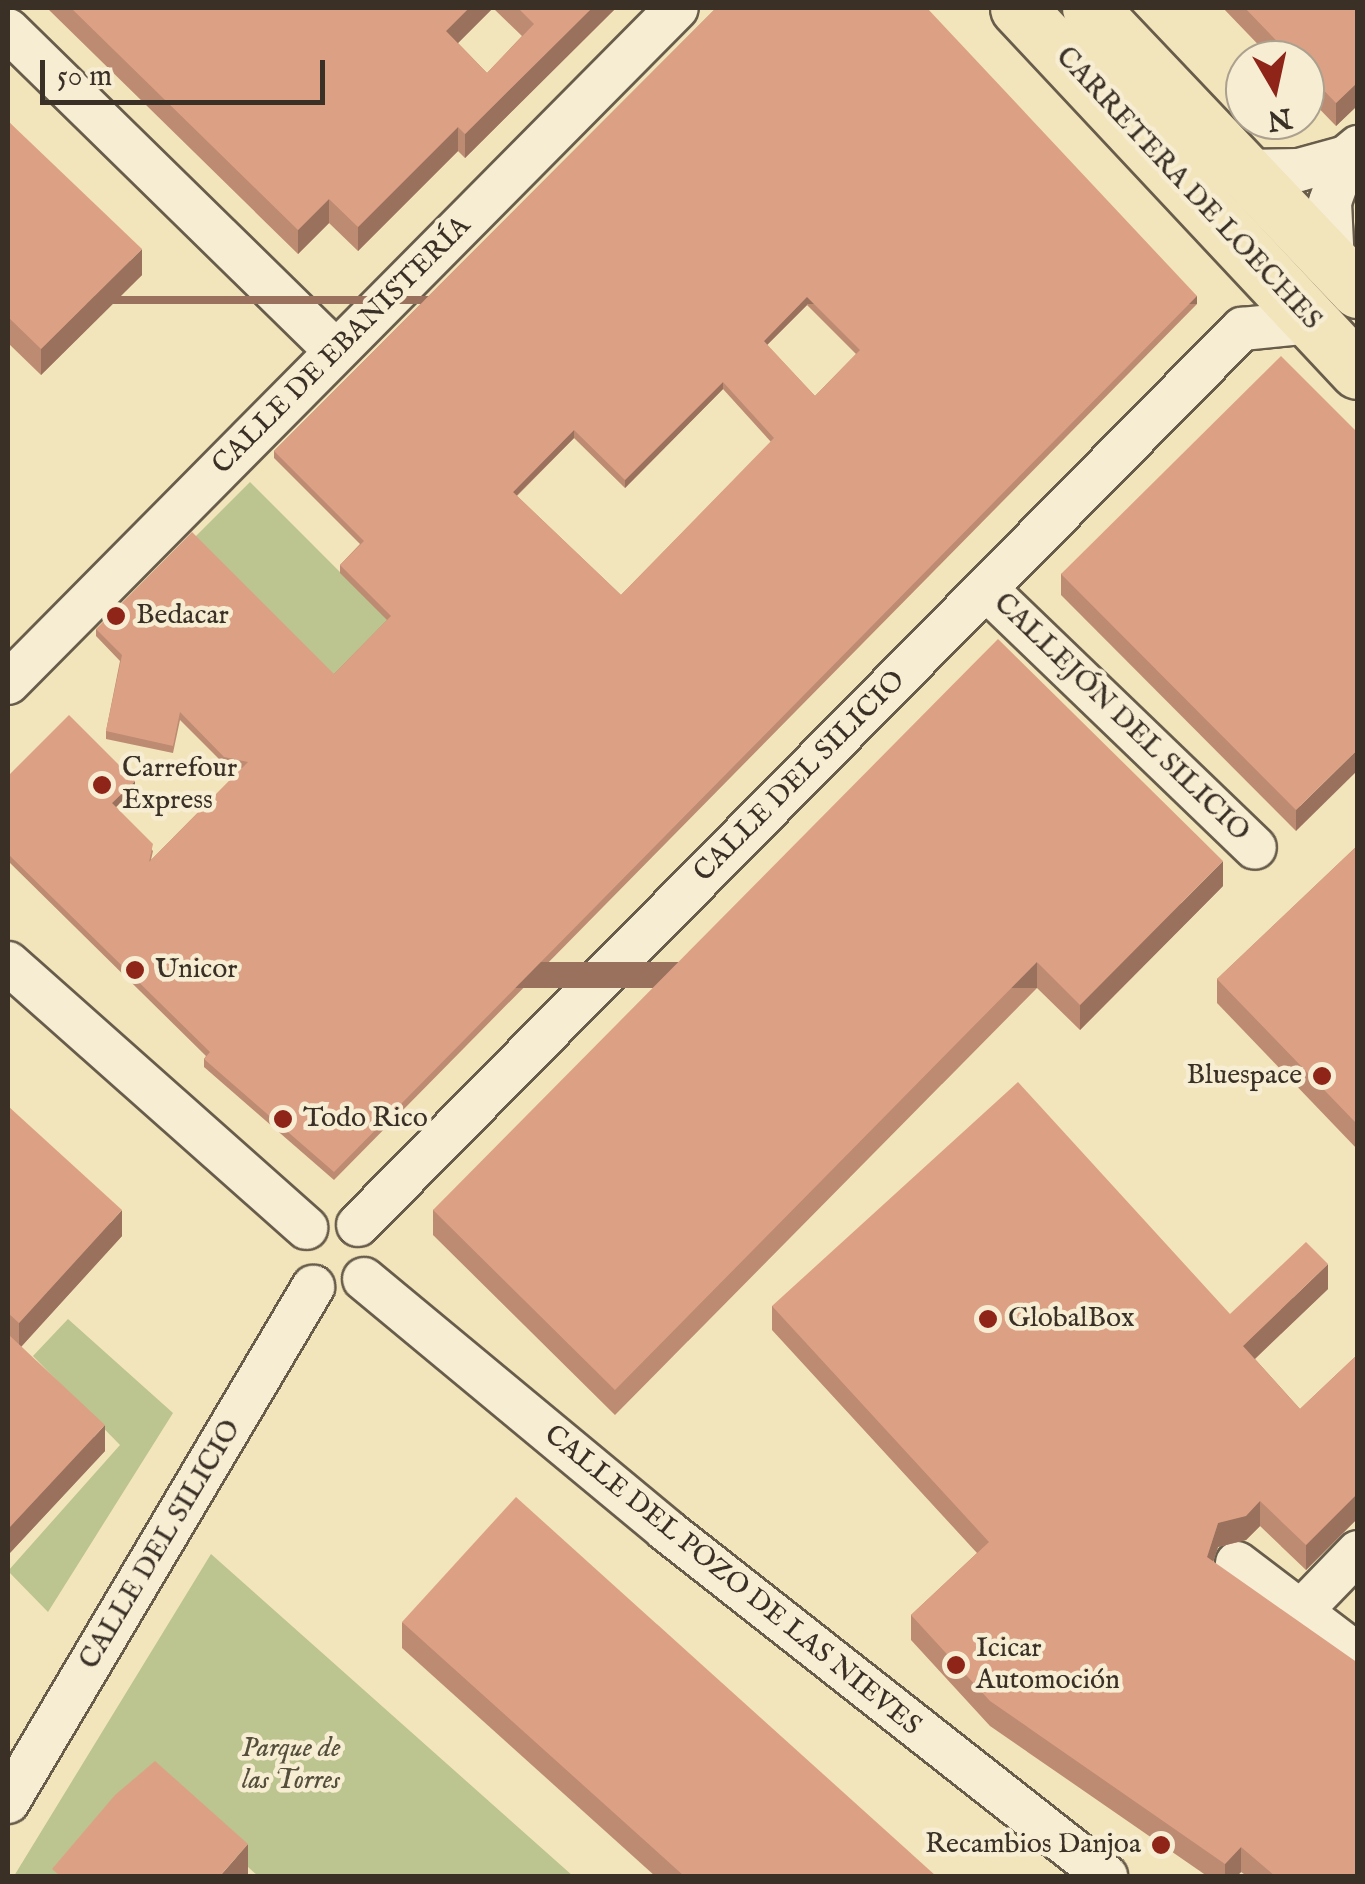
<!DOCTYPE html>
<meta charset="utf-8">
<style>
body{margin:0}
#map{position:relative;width:1365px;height:1884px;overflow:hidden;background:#f2e4bb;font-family:"IM FELL English",serif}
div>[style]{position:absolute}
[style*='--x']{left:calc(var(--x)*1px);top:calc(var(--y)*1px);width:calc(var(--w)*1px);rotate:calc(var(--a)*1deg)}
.green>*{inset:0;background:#bcc48f;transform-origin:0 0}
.roads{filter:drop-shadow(2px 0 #685d4b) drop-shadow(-2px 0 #685d4b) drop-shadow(0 2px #685d4b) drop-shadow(0 -2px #685d4b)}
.minor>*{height:42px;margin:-21px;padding:0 21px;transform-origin:21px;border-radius:21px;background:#f7edd3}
.primary>*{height:55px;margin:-27.5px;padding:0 27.5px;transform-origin:27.5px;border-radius:27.5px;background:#f2e4bb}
.wall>*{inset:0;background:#bd8a72}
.shaded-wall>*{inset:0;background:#9a715d;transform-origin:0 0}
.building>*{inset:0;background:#dca185}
.dots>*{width:28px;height:28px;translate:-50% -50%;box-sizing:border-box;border:5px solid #f7edd3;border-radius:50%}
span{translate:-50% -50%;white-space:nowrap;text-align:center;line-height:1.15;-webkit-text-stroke:9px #f7edd3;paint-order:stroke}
.street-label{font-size:28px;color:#3a3026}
.poi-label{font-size:28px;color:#3a3026}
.left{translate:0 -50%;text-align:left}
.right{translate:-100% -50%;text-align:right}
.park-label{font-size:28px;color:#544e3b;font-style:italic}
.frame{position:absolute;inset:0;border:10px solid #3a3026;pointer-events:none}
.north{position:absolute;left:1225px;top:40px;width:100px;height:100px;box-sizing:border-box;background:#f7edd3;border:2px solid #aba18e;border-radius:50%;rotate:171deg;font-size:28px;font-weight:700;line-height:40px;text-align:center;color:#3a3026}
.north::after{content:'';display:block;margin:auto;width:35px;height:45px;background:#8f2418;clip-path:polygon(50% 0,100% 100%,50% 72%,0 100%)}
.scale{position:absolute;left:40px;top:60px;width:285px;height:45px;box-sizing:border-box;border:5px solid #3a3026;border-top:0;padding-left:12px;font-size:30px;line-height:35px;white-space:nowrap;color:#3a3026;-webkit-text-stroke:8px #f7edd3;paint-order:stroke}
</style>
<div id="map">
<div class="green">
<div style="left:250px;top:482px;width:200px;height:81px;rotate:45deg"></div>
<div style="clip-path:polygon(68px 1319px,173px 1413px,48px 1612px,8px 1571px,120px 1445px,33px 1356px)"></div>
<div style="clip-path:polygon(211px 1554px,573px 1876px,258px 1876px,170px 1796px,63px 1876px,14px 1876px)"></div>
</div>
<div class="roads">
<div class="minor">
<div style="--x:8;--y:30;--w:459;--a:44.4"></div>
<div style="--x:1245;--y:171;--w:54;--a:-1.1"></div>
<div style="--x:1299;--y:170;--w:49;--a:-15.5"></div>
<div style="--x:1333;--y:264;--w:62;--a:-92.8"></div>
<div style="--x:1330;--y:202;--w:48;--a:-70.4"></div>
<div style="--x:1346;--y:157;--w:16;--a:-40"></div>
<div style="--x:986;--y:589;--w:373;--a:43.9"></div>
<div style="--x:8;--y:683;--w:950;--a:-45.26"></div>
<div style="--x:8;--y:963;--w:399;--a:41.6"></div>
<div style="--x:358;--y:1225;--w:1259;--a:-45.39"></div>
<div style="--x:1242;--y:329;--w:69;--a:-5.8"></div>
<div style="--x:364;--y:1279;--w:393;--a:39.7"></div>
<div style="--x:666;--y:1530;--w:560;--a:38.18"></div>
<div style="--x:1237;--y:1563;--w:152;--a:37.2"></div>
<div style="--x:1301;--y:1611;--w:82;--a:-46"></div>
<div style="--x:8;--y:1802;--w:599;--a:-59.36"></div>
</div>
<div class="primary">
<div style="--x:1018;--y:8;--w:497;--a:46.9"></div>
<div style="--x:1090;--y:8;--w:389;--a:46.5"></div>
</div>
</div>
<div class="wall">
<div style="clip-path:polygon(evenodd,47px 8px,616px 8px,465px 158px,458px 151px,358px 251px,329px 223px,298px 254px,47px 8px,493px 8px,522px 36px,487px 73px,458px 43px,493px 8px)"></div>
<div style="clip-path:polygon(evenodd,716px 8px,1197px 304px,334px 1180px,204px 1067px,204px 1059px,206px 1056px,8px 861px,8px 776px,135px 788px,116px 807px,153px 851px,151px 860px,242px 768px,224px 764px,180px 720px,173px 753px,106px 739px,106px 731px,120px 661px,96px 636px,96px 629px,334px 674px,387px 620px,340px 573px,340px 565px,360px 544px,274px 458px,274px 451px,716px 8px,807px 305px,856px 354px,815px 396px,767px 345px,807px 305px,716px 8px,723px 389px,771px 442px,621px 595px,517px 496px,574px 438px,625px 488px,723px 389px)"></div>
<div style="clip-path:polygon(1223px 8px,1358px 8px,1358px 105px,1336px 126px,1305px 94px,1305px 60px,1273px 60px)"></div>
<div style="clip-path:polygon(8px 121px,142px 275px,41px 375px,8px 343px)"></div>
<div style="clip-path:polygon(1358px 433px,1296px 831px,1061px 595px,1061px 574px)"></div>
<div style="clip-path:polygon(1358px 845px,1358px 1150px,1217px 1003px,1217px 979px)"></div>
<div style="clip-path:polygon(1223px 886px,1080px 1030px,1037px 988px,615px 1415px,433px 1235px,433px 1210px)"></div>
<div style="clip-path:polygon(8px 1106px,122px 1236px,21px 1347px,105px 1451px,8px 1555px)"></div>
<div style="clip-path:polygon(1328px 1289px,1255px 1359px,1300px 1409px,1358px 1354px,1358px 1518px,1306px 1570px,1260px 1526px,1246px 1540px,1218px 1547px,1213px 1562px,1358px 1876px,1247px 1876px,1241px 1872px,1237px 1876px,1207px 1876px,990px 1726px,911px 1640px,911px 1615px,977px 1553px,772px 1330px,772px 1306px,1230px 1314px)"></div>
<div style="clip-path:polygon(402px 1622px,936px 1876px,655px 1876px,402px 1648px)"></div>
</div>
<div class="shaded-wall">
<div style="clip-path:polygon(469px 8px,493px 8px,446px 55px,446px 31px)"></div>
<div style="clip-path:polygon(592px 8px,616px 8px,465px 158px,465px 134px)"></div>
<div style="clip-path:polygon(1358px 82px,1358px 105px,1336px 126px,1336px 103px)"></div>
<div style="clip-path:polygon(458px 127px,458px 151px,358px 251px,358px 227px)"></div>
<div style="clip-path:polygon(329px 199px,329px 223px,298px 254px,298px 230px)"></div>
<div style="clip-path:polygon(142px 249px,142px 275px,41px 375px,41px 349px)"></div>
<div style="left:1197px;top:296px;width:8px;height:1230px;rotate:90deg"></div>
<div style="clip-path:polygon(807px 297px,807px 305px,764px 348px,764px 341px)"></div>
<div style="clip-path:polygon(723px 382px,723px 389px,625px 488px,625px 480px)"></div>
<div style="clip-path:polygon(574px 430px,574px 438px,513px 499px,513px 492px)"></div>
<div style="clip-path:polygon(1358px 749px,1358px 770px,1296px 831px,1296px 810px)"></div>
<div style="clip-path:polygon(135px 781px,135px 788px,112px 811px,112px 803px)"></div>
<div style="clip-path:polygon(1223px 861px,1223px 886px,1080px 1030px,1080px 1005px)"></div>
<div style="left:1037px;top:962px;width:26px;height:601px;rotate:90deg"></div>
<div style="clip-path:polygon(122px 1210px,122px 1236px,19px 1349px,19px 1323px)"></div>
<div style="clip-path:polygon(1328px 1264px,1328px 1289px,1243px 1370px,1243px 1346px)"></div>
<div style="clip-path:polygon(105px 1425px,105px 1451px,8px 1555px,8px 1529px)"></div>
<div style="clip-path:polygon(1358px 1493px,1358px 1518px,1306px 1570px,1306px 1545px)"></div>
<div style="clip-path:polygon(1260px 1501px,1260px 1526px,1246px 1540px,1218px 1547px,1207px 1582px,1207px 1557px,1218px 1523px)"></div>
<div style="clip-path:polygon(248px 1844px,248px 1876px,220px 1876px)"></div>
<div style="clip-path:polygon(1241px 1847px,1241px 1872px,1237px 1876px,1225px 1876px,1225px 1864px)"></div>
</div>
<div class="building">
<div style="clip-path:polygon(71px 8px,469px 8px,446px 31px,487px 73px,534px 24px,518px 8px,592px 8px,465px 134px,458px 127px,358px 227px,329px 199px,298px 230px)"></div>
<div style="clip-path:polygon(evenodd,716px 8px,927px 8px,1197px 296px,334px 1172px,204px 1059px,210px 1052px,8px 854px,8px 776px,69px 715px,135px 781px,112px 803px,153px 844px,149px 862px,248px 762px,224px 757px,180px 712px,173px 746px,106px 731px,122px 655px,96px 629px,192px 532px,334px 674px,391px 616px,340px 565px,364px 541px,274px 451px,716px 8px,807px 297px,860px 350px,815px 396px,764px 341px,807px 297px,716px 8px,723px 382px,774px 438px,621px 595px,513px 492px,574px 430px,625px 480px,723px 382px)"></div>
<div style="clip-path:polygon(1245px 8px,1358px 8px,1358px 82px,1336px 103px,1305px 71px,1305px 60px,1295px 60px)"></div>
<div style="clip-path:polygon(8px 121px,142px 249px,41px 349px,8px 317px)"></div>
<div style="clip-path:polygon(1281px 356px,1358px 433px,1358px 749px,1296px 810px,1061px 574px)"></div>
<div style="clip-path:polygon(998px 639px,1223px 861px,1080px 1005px,1037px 962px,615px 1390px,433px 1210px)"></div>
<div style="clip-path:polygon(1358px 845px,1358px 1125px,1217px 979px)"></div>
<div style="clip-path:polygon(1018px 1082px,1230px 1314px,1306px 1242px,1328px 1264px,1243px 1346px,1300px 1409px,1358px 1354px,1358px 1493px,1306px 1545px,1260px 1501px,1246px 1516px,1218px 1523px,1207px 1557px,1358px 1663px,1358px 1876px,1275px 1876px,1241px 1847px,1225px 1864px,990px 1701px,911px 1615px,989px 1542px,772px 1306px)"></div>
<div style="clip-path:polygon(8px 1106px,122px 1210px,19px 1323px,8px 1313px)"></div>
<div style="clip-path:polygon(8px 1334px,105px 1425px,8px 1529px)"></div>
<div style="clip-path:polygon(516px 1497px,936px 1876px,684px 1876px,402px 1622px)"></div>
<div style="clip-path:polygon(155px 1761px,248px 1844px,220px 1876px,60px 1876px,52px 1869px,115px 1795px)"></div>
</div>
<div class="dots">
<div style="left:116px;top:616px;background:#8f2418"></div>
<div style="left:102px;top:785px;background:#8f2418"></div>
<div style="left:135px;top:970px;background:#8f2418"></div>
<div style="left:1322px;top:1076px;background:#8f2418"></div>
<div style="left:283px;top:1119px;background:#8f2418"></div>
<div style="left:988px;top:1319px;background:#8f2418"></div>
<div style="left:956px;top:1665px;background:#8f2418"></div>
<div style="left:1161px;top:1845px;background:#8f2418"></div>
</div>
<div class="street-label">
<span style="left:1188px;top:189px;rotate:47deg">CARRETERA DE LOECHES</span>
<span style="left:342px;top:346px;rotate:-45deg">CALLE DE EBANISTERÍA</span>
<span style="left:1121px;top:718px;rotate:44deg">CALLEJÓN DEL SILICIO</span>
<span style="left:800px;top:777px;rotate:-45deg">CALLE DEL SILICIO</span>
<span style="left:161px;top:1545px;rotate:-59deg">CALLE DEL SILICIO</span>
<span style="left:732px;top:1581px;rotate:39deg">CALLE DEL POZO DE LAS NIEVES</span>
</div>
<div class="poi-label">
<span class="left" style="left:136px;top:616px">Bedacar</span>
<span class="left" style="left:122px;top:785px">Carrefour<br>Express</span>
<span class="left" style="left:155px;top:970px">Unicor</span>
<span class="right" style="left:1302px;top:1076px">Bluespace</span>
<span class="left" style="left:303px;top:1119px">Todo Rico</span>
<span class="left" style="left:1008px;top:1319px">GlobalBox</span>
<span class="left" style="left:976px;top:1665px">Icicar<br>Automoción</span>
<span class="right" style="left:1141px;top:1845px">Recambios Danjoa</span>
</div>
<div class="park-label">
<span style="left:291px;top:1765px">Parque de<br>las Torres</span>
</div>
<div class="frame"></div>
<div class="north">N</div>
<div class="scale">50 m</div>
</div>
